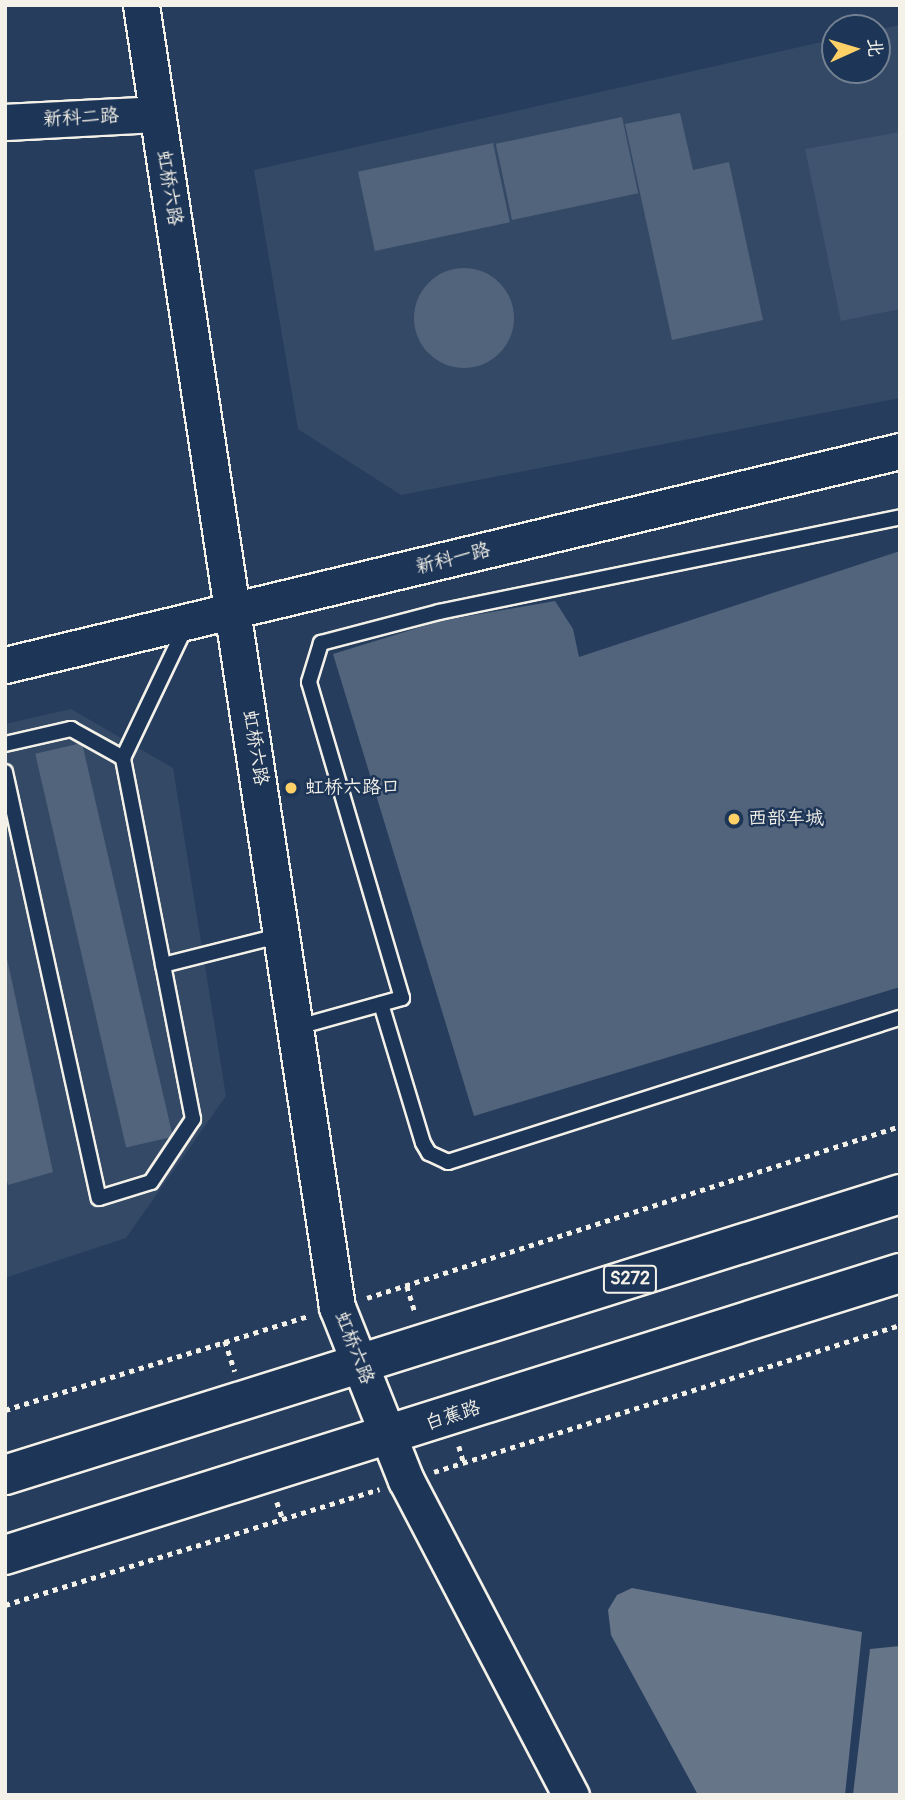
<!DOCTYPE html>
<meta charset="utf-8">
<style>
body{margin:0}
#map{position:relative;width:905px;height:1800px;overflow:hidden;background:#263d5d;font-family:Pangolin,"LXGW WenKai TC",sans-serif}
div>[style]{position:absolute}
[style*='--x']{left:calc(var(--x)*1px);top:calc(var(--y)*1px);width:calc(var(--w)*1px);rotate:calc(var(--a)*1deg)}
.built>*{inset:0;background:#334966}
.green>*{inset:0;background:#40546f}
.water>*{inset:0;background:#677588}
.building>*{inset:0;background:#52647b;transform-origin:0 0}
.round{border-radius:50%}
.path>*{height:4.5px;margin-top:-2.25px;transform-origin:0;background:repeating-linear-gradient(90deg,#f4f1e8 0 5px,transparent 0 10px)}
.roads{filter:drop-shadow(2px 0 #f4f1e8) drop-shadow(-2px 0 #f4f1e8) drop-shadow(0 2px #f4f1e8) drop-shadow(0 -2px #f4f1e8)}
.service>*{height:14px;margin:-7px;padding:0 7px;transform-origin:7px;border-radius:7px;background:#1d3557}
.tertiary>*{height:35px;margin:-17.5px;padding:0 17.5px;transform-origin:17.5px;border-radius:17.5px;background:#1d3557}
.primary>*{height:38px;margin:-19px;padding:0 19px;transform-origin:19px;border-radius:19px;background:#1d3557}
.dots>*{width:19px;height:19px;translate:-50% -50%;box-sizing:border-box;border:4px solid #1d3557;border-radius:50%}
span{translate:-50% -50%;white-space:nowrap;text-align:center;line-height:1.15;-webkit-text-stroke:5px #1d3557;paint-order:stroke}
.shield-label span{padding:2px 5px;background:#1d3557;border:2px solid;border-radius:5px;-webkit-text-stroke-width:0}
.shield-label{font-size:18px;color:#f4f1e8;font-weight:700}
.street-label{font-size:19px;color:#f4f1e8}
.poi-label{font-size:19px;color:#f4f1e8}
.left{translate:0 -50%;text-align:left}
.frame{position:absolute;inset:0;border:7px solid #f4f1e8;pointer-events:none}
.north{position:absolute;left:821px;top:14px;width:70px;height:70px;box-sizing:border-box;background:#1d3557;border:2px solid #738091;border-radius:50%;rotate:86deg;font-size:19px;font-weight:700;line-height:28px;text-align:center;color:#f4f1e8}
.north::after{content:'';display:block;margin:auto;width:24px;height:32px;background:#ffd166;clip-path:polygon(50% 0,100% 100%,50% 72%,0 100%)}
</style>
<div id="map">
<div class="built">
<div style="clip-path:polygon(900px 25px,900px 398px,401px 495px,298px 429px,254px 170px,835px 39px,835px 70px,877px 70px,877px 30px)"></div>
<div style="clip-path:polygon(71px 709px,173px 768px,226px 1096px,126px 1238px,5px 1278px,5px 724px)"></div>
</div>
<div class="green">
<div style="clip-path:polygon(900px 132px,900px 309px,841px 321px,805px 149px)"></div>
</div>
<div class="water">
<div style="clip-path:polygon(632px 1588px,862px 1632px,845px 1795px,698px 1795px,611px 1635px,608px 1610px,617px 1595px)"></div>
<div style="clip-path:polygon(900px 1646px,900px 1795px,853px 1795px,870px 1649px)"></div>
</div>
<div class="building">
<div style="clip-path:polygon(680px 113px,693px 170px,729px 162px,763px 320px,672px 340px,625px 124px)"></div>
<div style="left:622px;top:117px;width:78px;height:129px;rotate:78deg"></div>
<div style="left:493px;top:143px;width:81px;height:138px;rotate:78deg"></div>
<div class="round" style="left:414px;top:268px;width:100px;height:100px"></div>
<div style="clip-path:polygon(900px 551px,900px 987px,474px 1116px,333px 654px,440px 621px,555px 601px,573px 629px,579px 657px)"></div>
<div style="left:82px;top:743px;width:404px;height:48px;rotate:77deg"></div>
<div style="clip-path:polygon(5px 949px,53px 1172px,8px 1185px,5px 1172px)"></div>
</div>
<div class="path">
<div style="--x:407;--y:1286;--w:27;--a:73"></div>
<div style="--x:367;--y:1298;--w:560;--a:-17.88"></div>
<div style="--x:225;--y:1341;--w:32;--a:72"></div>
<div style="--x:5;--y:1410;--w:318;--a:-17.2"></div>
<div style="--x:459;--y:1446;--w:18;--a:74"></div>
<div style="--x:434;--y:1472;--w:489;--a:-17.5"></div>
<div style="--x:277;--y:1502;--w:18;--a:71"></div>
<div style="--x:5;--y:1605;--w:392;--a:-17.2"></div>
</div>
<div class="roads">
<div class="service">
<div style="--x:5;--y:744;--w:68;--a:-12.8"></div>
<div style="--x:71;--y:729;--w:60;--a:29.1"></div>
<div style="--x:5;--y:772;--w:436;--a:77.6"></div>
<div style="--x:99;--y:1198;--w:54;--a:-17.1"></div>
<div style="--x:151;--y:1182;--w:76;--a:-56.3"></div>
<div style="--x:193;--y:1119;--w:368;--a:-101"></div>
<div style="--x:123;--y:758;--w:148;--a:-64.5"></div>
<div style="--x:163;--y:965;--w:123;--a:-14.1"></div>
<div style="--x:381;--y:1004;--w:145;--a:73.2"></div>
<div style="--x:423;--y:1143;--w:12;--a:59"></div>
<div style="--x:429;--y:1153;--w:21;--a:25"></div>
<div style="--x:448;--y:1162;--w:474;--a:-17.7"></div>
<div style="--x:298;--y:1027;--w:108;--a:-15.6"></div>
<div style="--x:402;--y:998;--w:329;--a:-106.4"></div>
<div style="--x:309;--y:682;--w:41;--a:-72.9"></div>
<div style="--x:321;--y:643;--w:122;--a:-14.7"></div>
<div style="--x:439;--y:612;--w:471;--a:-11.6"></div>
</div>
<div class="tertiary">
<div style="--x:141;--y:5;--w:1317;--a:81.44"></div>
<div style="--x:337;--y:1307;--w:186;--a:68.3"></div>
<div style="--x:406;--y:1480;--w:356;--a:62.4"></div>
<div style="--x:5;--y:122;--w:152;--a:-3"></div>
<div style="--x:5;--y:665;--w:920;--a:-13.45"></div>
</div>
<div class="primary">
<div style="--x:5;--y:1475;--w:938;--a:-17.43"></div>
<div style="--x:5;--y:1555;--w:938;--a:-17.49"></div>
</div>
</div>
<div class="dots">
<div style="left:291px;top:788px;background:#ffd166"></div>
<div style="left:734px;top:819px;background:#ffd166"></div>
</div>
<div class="shield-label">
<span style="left:630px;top:1279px">S272</span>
</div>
<div class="street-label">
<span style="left:81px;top:118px;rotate:-3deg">新科二路</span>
<span style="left:169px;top:188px;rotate:81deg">虹桥六路</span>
<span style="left:453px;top:559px;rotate:-14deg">新科一路</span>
<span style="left:255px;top:748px;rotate:81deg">虹桥六路</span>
<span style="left:354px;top:1348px;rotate:69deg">虹桥六路</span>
<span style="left:453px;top:1416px;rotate:-18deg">白蕉路</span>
</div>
<div class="poi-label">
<span class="left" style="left:305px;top:788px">虹桥六路口</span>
<span class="left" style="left:748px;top:819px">西部车城</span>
</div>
<div class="frame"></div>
<div class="north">北</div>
</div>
